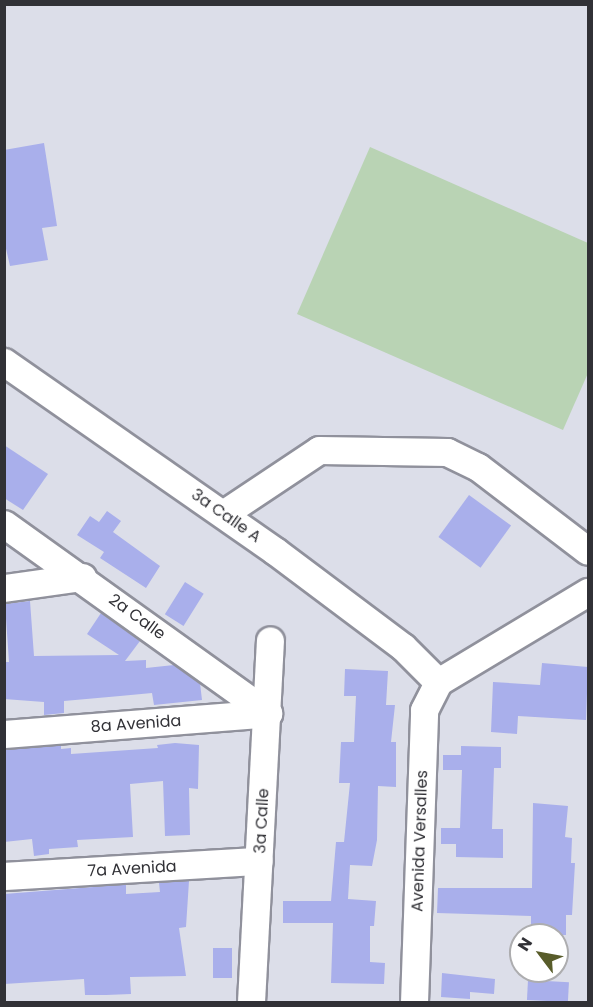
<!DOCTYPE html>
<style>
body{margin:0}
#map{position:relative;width:593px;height:1007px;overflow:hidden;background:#dcdee9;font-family:Poppins,sans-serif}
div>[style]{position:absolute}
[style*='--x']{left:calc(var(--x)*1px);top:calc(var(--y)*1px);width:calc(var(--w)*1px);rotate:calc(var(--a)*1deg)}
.green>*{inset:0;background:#b9d3b4}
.building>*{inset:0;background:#a9afeb;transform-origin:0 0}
.roads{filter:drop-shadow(2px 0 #90919c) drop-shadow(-2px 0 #90919c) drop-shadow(0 2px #90919c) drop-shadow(0 -2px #90919c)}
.minor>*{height:27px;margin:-13.5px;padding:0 13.5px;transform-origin:13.5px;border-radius:13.5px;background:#fff}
span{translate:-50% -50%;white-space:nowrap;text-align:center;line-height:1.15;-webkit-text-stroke:4.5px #fff;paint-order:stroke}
.street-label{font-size:16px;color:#313136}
.frame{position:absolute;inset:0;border:6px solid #313136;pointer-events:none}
.north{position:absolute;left:509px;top:923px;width:60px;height:60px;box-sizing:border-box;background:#fff;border:2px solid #adadaf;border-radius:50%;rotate:302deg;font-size:16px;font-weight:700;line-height:24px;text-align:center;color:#313136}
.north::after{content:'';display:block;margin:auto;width:21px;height:27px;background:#585c2a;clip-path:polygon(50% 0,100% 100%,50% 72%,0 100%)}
</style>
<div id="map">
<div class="green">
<div style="clip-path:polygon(370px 147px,588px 243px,588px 373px,563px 430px,297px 314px)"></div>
</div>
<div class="building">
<div style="clip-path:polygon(44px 143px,57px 226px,42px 228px,48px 260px,10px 266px,4px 240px,4px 150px)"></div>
<div style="clip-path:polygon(4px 445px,48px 474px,23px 510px,4px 498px)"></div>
<div style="left:469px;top:495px;width:52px;height:52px;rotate:36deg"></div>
<div style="clip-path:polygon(107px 511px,121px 521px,113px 532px,160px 566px,146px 588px,100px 558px,104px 552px,77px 535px,90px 516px,99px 522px)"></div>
<div style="left:185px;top:582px;width:22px;height:38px;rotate:32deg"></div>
<div style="clip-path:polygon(30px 601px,34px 656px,119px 655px,87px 634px,101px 613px,140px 641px,125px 661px,146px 660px,146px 668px,174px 665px,200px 683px,202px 700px,154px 705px,152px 693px,120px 696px,64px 701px,64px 713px,44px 715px,44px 702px,4px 699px,4px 662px,9px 662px,5px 604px)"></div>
<div style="clip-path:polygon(542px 663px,588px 667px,586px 720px,518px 716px,517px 734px,491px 732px,493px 682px,540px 685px)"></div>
<div style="clip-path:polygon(345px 669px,388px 671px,386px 705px,395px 705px,391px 742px,396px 742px,396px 787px,378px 786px,377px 840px,372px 866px,350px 865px,348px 899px,376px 901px,374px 926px,370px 926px,370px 962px,385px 963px,384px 984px,331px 983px,333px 923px,283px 923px,283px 901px,331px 901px,336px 842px,344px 842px,350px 783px,339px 783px,341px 742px,354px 742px,356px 696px,344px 696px)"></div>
<div style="clip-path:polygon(175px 743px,199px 745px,198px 789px,189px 788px,190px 835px,165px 836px,163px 781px,130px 784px,133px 837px,77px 840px,78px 847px,49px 849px,49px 854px,34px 856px,32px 839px,4px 842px,4px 750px,61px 745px,61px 749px,71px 748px,71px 754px,158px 748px,157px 745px)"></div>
<div style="clip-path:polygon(461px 746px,501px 747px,501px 768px,494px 768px,492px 829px,503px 829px,503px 858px,456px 857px,456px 844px,441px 844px,441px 828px,460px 828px,462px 770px,443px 770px,443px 755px,461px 755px)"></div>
<div style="clip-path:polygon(533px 803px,568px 806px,565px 837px,572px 838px,571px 863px,575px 863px,572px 915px,566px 915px,566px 935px,531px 935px,531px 916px,437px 913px,438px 888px,532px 888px)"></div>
<div style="clip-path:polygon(189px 881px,186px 927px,179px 928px,186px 976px,130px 977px,131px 994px,106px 995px,85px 995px,84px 979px,4px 984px,4px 894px,119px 885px,126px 885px,126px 894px,160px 892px,159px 883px)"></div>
<div style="left:213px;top:948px;width:19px;height:30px"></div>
<div style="clip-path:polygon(442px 973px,495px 979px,494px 994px,470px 992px,470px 999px,441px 997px)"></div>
<div style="left:528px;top:980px;width:41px;height:20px;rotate:3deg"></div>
</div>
<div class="roads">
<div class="minor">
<div style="--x:4;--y:362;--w:330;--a:34.9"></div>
<div style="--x:275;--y:551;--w:160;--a:36.9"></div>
<div style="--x:403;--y:647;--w:49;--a:45"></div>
<div style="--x:223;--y:514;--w:115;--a:-33.7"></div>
<div style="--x:319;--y:450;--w:128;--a:0.9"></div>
<div style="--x:447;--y:452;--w:34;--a:26"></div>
<div style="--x:478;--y:467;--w:138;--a:37.4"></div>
<div style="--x:4;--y:524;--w:325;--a:35.6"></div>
<div style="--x:4;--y:588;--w:79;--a:-8"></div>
<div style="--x:438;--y:682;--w:175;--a:-31"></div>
<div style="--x:4;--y:734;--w:265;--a:-4.5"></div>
<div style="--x:4;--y:876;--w:255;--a:-3.4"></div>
<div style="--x:251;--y:1002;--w:362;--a:-87"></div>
<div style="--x:414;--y:1002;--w:292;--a:-88"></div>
<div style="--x:424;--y:710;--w:31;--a:-63"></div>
</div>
</div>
<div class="street-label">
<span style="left:226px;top:516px;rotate:35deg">3a Calle A</span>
<span style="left:137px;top:617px;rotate:36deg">2a Calle</span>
<span style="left:136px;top:724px;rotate:-4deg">8a Avenida</span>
<span style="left:262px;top:821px;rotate:-87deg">3a Calle</span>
<span style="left:420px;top:841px;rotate:-88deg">Avenida Versalles</span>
<span style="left:132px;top:869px;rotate:-3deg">7a Avenida</span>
</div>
<div class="frame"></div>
<div class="north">N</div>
</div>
